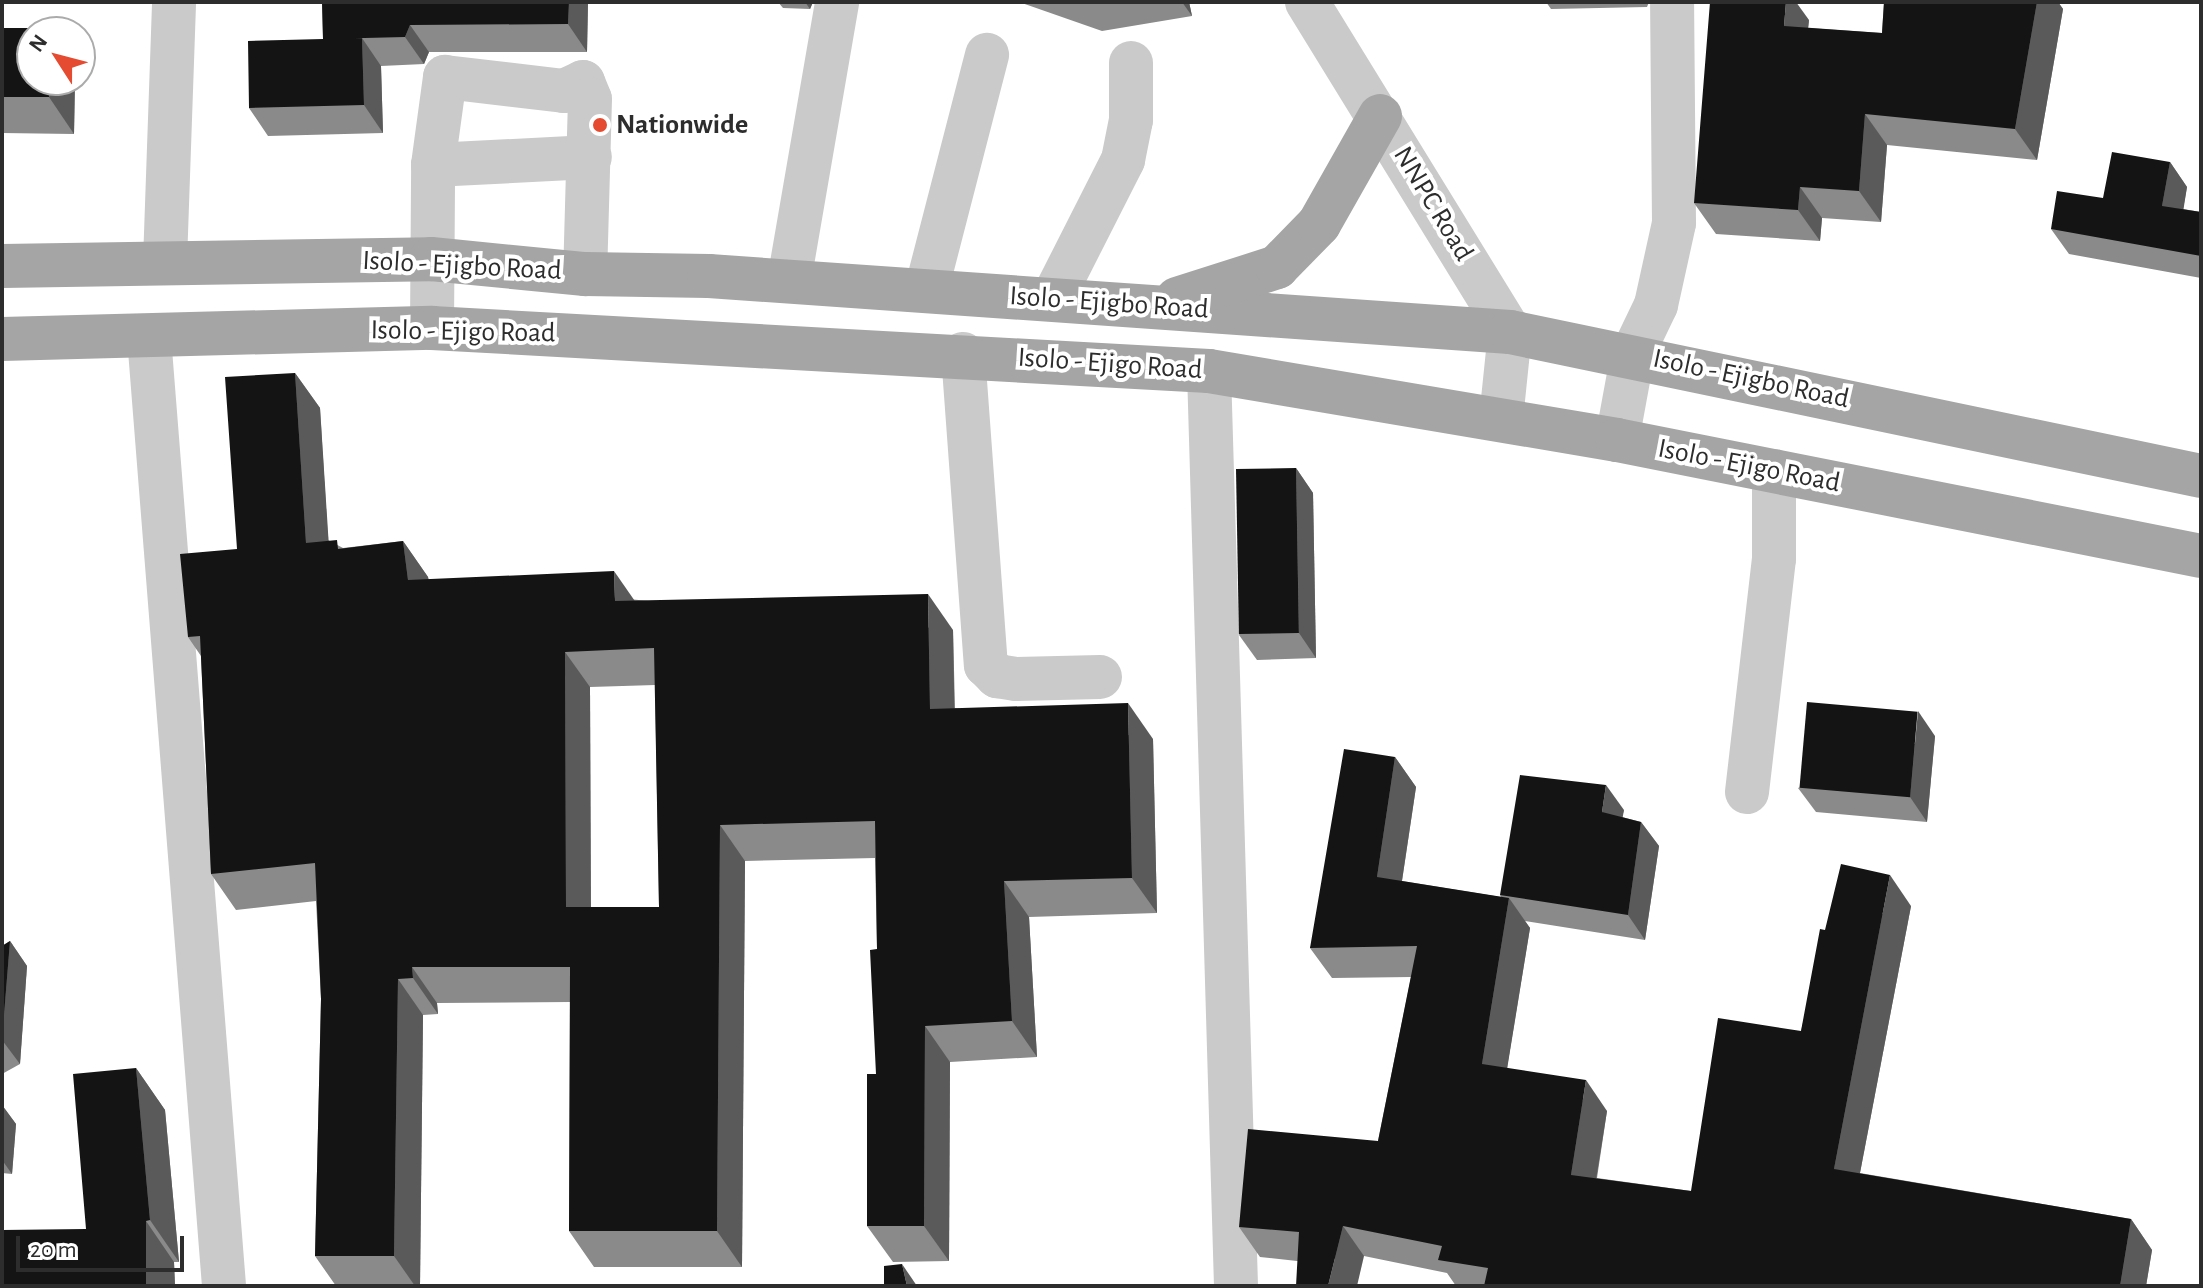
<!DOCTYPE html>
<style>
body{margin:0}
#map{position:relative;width:2203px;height:1288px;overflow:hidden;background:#fff;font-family:"Alegreya Sans",sans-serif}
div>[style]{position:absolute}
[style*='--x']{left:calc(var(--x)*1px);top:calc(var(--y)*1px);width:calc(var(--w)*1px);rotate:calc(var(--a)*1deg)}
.minor>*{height:44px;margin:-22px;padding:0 22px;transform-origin:22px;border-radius:22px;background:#cacaca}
.major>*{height:44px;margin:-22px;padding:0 22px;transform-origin:22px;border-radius:22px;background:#a5a5a5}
.wall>*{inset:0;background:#8a8a8a}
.shaded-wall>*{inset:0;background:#5a5a5a}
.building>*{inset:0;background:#141414;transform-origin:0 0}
.dots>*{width:22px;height:22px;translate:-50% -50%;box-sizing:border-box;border:4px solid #fff;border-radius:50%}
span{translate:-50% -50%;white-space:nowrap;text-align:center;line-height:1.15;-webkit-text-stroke:8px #fff;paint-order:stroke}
.poi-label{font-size:28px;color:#2d2d2d;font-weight:700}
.left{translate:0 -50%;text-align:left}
.street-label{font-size:28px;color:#2d2d2d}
.frame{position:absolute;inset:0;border:4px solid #2d2d2d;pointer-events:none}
.north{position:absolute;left:16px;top:16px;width:80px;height:80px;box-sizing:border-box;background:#fff;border:2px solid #ababab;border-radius:50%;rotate:306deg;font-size:22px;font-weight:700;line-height:32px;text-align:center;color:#2d2d2d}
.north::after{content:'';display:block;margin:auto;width:28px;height:36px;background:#e44b30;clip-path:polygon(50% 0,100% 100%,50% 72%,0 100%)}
.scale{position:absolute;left:16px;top:1236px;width:168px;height:36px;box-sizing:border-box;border:4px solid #2d2d2d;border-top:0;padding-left:10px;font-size:24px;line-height:28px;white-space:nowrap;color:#2d2d2d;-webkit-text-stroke:6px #fff;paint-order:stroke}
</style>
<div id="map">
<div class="minor">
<div style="--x:1307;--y:2;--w:387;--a:58.4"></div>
<div style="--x:1510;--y:332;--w:87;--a:95.9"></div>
<div style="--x:433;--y:165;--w:157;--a:-2.9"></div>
<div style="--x:165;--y:262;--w:260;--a:-88"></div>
<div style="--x:789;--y:281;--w:283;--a:-80.2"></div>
<div style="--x:926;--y:291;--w:244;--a:-75.5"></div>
<div style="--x:1053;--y:298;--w:155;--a:-63.1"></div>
<div style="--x:1123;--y:160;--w:41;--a:-78.7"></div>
<div style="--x:1131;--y:120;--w:57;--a:-90"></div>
<div style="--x:432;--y:328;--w:163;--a:-89.6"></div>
<div style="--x:433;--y:165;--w:89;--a:-82.2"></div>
<div style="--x:445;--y:77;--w:120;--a:6.7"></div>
<div style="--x:564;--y:91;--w:21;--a:-25"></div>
<div style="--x:583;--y:82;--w:18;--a:68"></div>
<div style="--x:590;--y:99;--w:175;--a:91.6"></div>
<div style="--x:149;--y:337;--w:952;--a:85.48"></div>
<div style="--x:963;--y:354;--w:312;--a:85.8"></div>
<div style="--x:986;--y:665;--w:16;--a:45"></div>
<div style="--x:997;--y:676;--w:19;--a:9"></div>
<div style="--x:1016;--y:679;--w:84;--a:-1.4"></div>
<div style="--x:1209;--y:371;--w:915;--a:88.31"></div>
<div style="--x:1617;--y:440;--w:88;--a:-79.6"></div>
<div style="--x:1633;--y:353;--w:53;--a:-64.4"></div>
<div style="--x:1656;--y:305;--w:84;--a:-77.6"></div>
<div style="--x:1674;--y:223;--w:221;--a:-90.5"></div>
<div style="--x:1747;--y:792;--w:235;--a:-83.4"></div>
<div style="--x:1774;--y:559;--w:88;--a:-90"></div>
</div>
<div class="major">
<div style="--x:2;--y:266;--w:429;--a:-0.9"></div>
<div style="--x:431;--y:259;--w:155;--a:5.6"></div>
<div style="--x:585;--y:274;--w:124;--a:0.9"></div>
<div style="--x:709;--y:276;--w:803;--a:4"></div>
<div style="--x:1510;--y:332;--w:706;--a:11.77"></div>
<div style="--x:1177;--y:299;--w:105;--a:-17.7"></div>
<div style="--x:1277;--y:267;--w:60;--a:-45.7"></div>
<div style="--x:1319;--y:224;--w:124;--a:-60.5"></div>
<div style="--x:2;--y:339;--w:430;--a:-1.5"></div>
<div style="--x:432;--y:328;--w:778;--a:3.17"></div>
<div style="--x:1209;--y:371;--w:414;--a:9.6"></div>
<div style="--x:1617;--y:440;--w:595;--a:11.23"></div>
</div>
<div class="wall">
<div style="clip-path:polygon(322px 2px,588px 2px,587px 52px,429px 52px,424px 64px,381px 66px,383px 133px,268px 136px,249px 108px,323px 39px)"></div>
<div style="clip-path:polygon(778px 2px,813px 2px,810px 9px,783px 8px)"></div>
<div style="clip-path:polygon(1019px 2px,1189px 2px,1192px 16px,1102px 31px)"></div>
<div style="clip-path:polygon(1546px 2px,1649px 2px,1647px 7px,1551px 9px)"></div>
<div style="clip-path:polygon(1884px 2px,2058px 2px,2063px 9px,2037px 160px,1887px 145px,1881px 222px,1822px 218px,1820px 241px,1716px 234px,1694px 203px,1809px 20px,1808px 28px,1882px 33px)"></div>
<div style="clip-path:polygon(2px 28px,32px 80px,75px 80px,74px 134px,2px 133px)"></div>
<div style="clip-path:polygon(2170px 162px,2187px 187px,2183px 209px,2201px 212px,2201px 278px,2069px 254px,2051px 229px,2103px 198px)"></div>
<div style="clip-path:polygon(evenodd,295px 373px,320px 408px,328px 540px,343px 548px,403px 541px,428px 577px,429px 580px,953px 630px,955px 708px,1153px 739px,1157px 913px,1029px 917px,1037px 1057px,950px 1062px,949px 1261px,893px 1262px,867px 1226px,876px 1074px,877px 949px,875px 858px,745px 861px,742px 1267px,594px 1267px,569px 1231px,570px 1002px,437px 1003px,438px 1014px,423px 1015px,420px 1286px,336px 1286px,315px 1256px,321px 999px,316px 901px,236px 910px,211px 874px,201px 656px,188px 637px,237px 549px,295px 373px,655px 685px,659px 907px,591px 907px,590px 687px,655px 685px)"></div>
<div style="clip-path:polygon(1296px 468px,1313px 493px,1316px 658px,1257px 660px,1239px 635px)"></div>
<div style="clip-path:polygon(1935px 736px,1927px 822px,1816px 812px,1798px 788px)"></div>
<div style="clip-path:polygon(1395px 757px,1416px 787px,1402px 881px,1501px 897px,1500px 895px,1624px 810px,1622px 817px,1641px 822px,1659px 846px,1645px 940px,1525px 921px,1530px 928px,1507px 1068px,1607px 1111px,1597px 1178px,1691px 1191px,1801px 1031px,1825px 930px,1911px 906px,1860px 1173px,2131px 1219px,2152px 1250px,2146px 1286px,1456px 1286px,1447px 1273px,1364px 1256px,1297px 1261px,1260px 1257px,1239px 1227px,1378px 1141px,1411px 977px,1332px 978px,1310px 948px)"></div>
<div style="clip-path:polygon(10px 941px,27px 966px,20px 1064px,2px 1074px,2px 946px)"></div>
<div style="clip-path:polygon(136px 1068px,165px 1110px,179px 1262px,174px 1262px,175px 1286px,2px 1286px,86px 1229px)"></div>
<div style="clip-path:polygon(2px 1105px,16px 1124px,12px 1174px,2px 1173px)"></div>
</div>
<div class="shaded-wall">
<div style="clip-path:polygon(569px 2px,588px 2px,587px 52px,568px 24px)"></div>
<div style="clip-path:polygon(805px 2px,813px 2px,810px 9px)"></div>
<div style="clip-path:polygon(1182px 2px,1189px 2px,1192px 16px)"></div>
<div style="clip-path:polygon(1786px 2px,1796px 2px,1809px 20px,1805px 58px,1784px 26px)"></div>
<div style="clip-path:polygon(2037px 2px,2058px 2px,2063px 9px,2037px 160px,2015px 129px)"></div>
<div style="clip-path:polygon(410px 25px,429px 52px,424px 64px,405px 37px)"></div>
<div style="clip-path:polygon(362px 38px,381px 66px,383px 133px,364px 105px)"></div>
<div style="clip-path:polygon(49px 80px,75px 80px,74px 134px,49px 97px)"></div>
<div style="clip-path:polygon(1865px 114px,1887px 145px,1881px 222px,1859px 191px)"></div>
<div style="clip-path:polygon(2170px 162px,2187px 187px,2180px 231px,2162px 206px)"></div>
<div style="clip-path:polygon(1800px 187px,1822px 218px,1820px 241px,1798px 210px)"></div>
<div style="clip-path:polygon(295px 373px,320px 408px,331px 578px,306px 543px)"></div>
<div style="clip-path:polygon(1296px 468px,1313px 493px,1316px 658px,1299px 633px)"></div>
<div style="clip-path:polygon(403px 541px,428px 577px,433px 616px,408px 580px)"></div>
<div style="clip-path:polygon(614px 571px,639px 607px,615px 601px)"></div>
<div style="clip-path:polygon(928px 594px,953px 630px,955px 745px,930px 709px)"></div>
<div style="clip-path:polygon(565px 652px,590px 687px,591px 942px,566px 907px)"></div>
<div style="clip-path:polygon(1128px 703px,1153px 739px,1157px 913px,1132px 878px)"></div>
<div style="clip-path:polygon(1918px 711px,1935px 736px,1927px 822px,1910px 797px)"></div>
<div style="clip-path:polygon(1395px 757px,1416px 787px,1398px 907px,1377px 877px)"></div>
<div style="clip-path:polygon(1606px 785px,1624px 810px,1619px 837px,1602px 812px)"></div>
<div style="clip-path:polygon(1641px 822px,1659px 846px,1645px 940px,1628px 915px)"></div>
<div style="clip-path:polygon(720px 825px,745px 861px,742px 1267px,717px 1231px)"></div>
<div style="clip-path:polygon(1890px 875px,1911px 906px,1855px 1199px,1834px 1169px)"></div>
<div style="clip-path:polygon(1004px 881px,1029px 917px,1037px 1057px,1012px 1021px)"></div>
<div style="clip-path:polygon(1509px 898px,1530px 928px,1503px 1094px,1482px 1064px)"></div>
<div style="clip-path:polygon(10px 941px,27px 966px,20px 1064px,2px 1040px)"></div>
<div style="clip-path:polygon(412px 967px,437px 1003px,438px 1014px,413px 978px)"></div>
<div style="clip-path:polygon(398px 979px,423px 1015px,420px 1286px,415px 1286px,394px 1256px)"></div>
<div style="clip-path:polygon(925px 1026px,950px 1062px,949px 1261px,924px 1226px)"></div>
<div style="clip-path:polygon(136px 1068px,165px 1110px,179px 1262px,150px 1220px)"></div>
<div style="clip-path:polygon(1586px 1080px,1607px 1111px,1592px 1205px,1571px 1175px)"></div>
<div style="clip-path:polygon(2px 1105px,16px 1124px,12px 1174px,2px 1160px)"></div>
<div style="clip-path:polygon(2131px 1219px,2152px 1250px,2146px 1286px,2120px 1286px)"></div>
<div style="clip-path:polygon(146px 1221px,174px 1262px,175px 1286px,146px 1286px)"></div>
<div style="clip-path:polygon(1343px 1226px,1364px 1256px,1357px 1286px,1328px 1286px)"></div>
<div style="clip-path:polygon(902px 1264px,917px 1286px,907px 1286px)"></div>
</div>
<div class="building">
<div style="clip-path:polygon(322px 2px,569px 2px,568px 24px,410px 25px,405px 37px,324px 39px,362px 38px,364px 105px,249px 108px,248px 41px,323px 39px)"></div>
<div style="clip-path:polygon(1710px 2px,1786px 2px,1784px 26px,1882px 33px,1884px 2px,2037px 2px,2015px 129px,1865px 114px,1859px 191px,1800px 187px,1798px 210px,1694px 203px)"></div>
<div style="clip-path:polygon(2px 28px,50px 28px,50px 32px,32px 32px,32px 80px,49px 80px,49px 97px,2px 97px)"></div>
<div style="clip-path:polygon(2112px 152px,2170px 162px,2162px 206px,2201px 212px,2201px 256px,2051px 229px,2057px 191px,2103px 198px)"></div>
<div style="clip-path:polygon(evenodd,295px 373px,306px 543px,337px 540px,338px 549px,403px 541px,408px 580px,614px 571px,615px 601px,928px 594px,930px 709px,1128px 703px,1132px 878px,1004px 881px,1012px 1021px,925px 1026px,924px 1226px,867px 1226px,867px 1074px,876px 1074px,870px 950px,877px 949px,875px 821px,720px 825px,717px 1231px,569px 1231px,570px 967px,412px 967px,413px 978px,398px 979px,394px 1256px,315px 1256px,321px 999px,315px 863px,211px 874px,200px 636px,188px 637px,180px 554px,237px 549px,225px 377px,295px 373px,654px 648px,659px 907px,566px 907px,565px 652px,654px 648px)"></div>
<div style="left:1296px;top:468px;width:165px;height:60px;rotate:89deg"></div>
<div style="left:1807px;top:702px;width:111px;height:86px;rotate:5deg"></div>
<div style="clip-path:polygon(1344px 749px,1395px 757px,1377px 877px,1509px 898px,1482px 1064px,1586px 1080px,1571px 1175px,1691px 1191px,1718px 1018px,1801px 1031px,1820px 929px,1825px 930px,1841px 864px,1890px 875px,1834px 1169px,2131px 1219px,2120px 1286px,1484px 1286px,1488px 1268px,1438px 1260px,1442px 1246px,1343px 1226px,1328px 1286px,1296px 1286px,1299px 1232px,1239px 1227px,1248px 1129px,1378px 1141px,1417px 946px,1310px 948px)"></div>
<div style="clip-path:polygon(1520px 775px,1606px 785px,1602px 812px,1641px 822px,1628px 915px,1500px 895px)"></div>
<div style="clip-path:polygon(10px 941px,2px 1040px,2px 946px)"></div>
<div style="clip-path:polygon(136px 1068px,150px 1220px,146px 1221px,146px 1286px,2px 1286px,2px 1230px,86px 1229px,73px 1074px)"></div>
<div style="clip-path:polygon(902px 1264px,907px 1286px,884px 1286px,884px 1266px)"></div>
</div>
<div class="dots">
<div style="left:600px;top:125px;background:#e44b30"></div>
</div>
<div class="poi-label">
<span class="left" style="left:616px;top:125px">Nationwide</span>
</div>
<div class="street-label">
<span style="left:1433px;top:204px;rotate:59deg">NNPC Road</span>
<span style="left:462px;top:266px;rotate:3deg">Isolo - Ejigbo Road</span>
<span style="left:1109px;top:303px;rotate:4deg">Isolo - Ejigbo Road</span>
<span style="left:463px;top:332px;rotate:1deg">Isolo - Ejigo Road</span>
<span style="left:1110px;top:364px;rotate:4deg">Isolo - Ejigo Road</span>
<span style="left:1751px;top:379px;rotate:12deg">Isolo - Ejigbo Road</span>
<span style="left:1749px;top:466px;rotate:11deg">Isolo - Ejigo Road</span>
</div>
<div class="frame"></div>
<div class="north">N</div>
<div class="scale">20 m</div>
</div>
